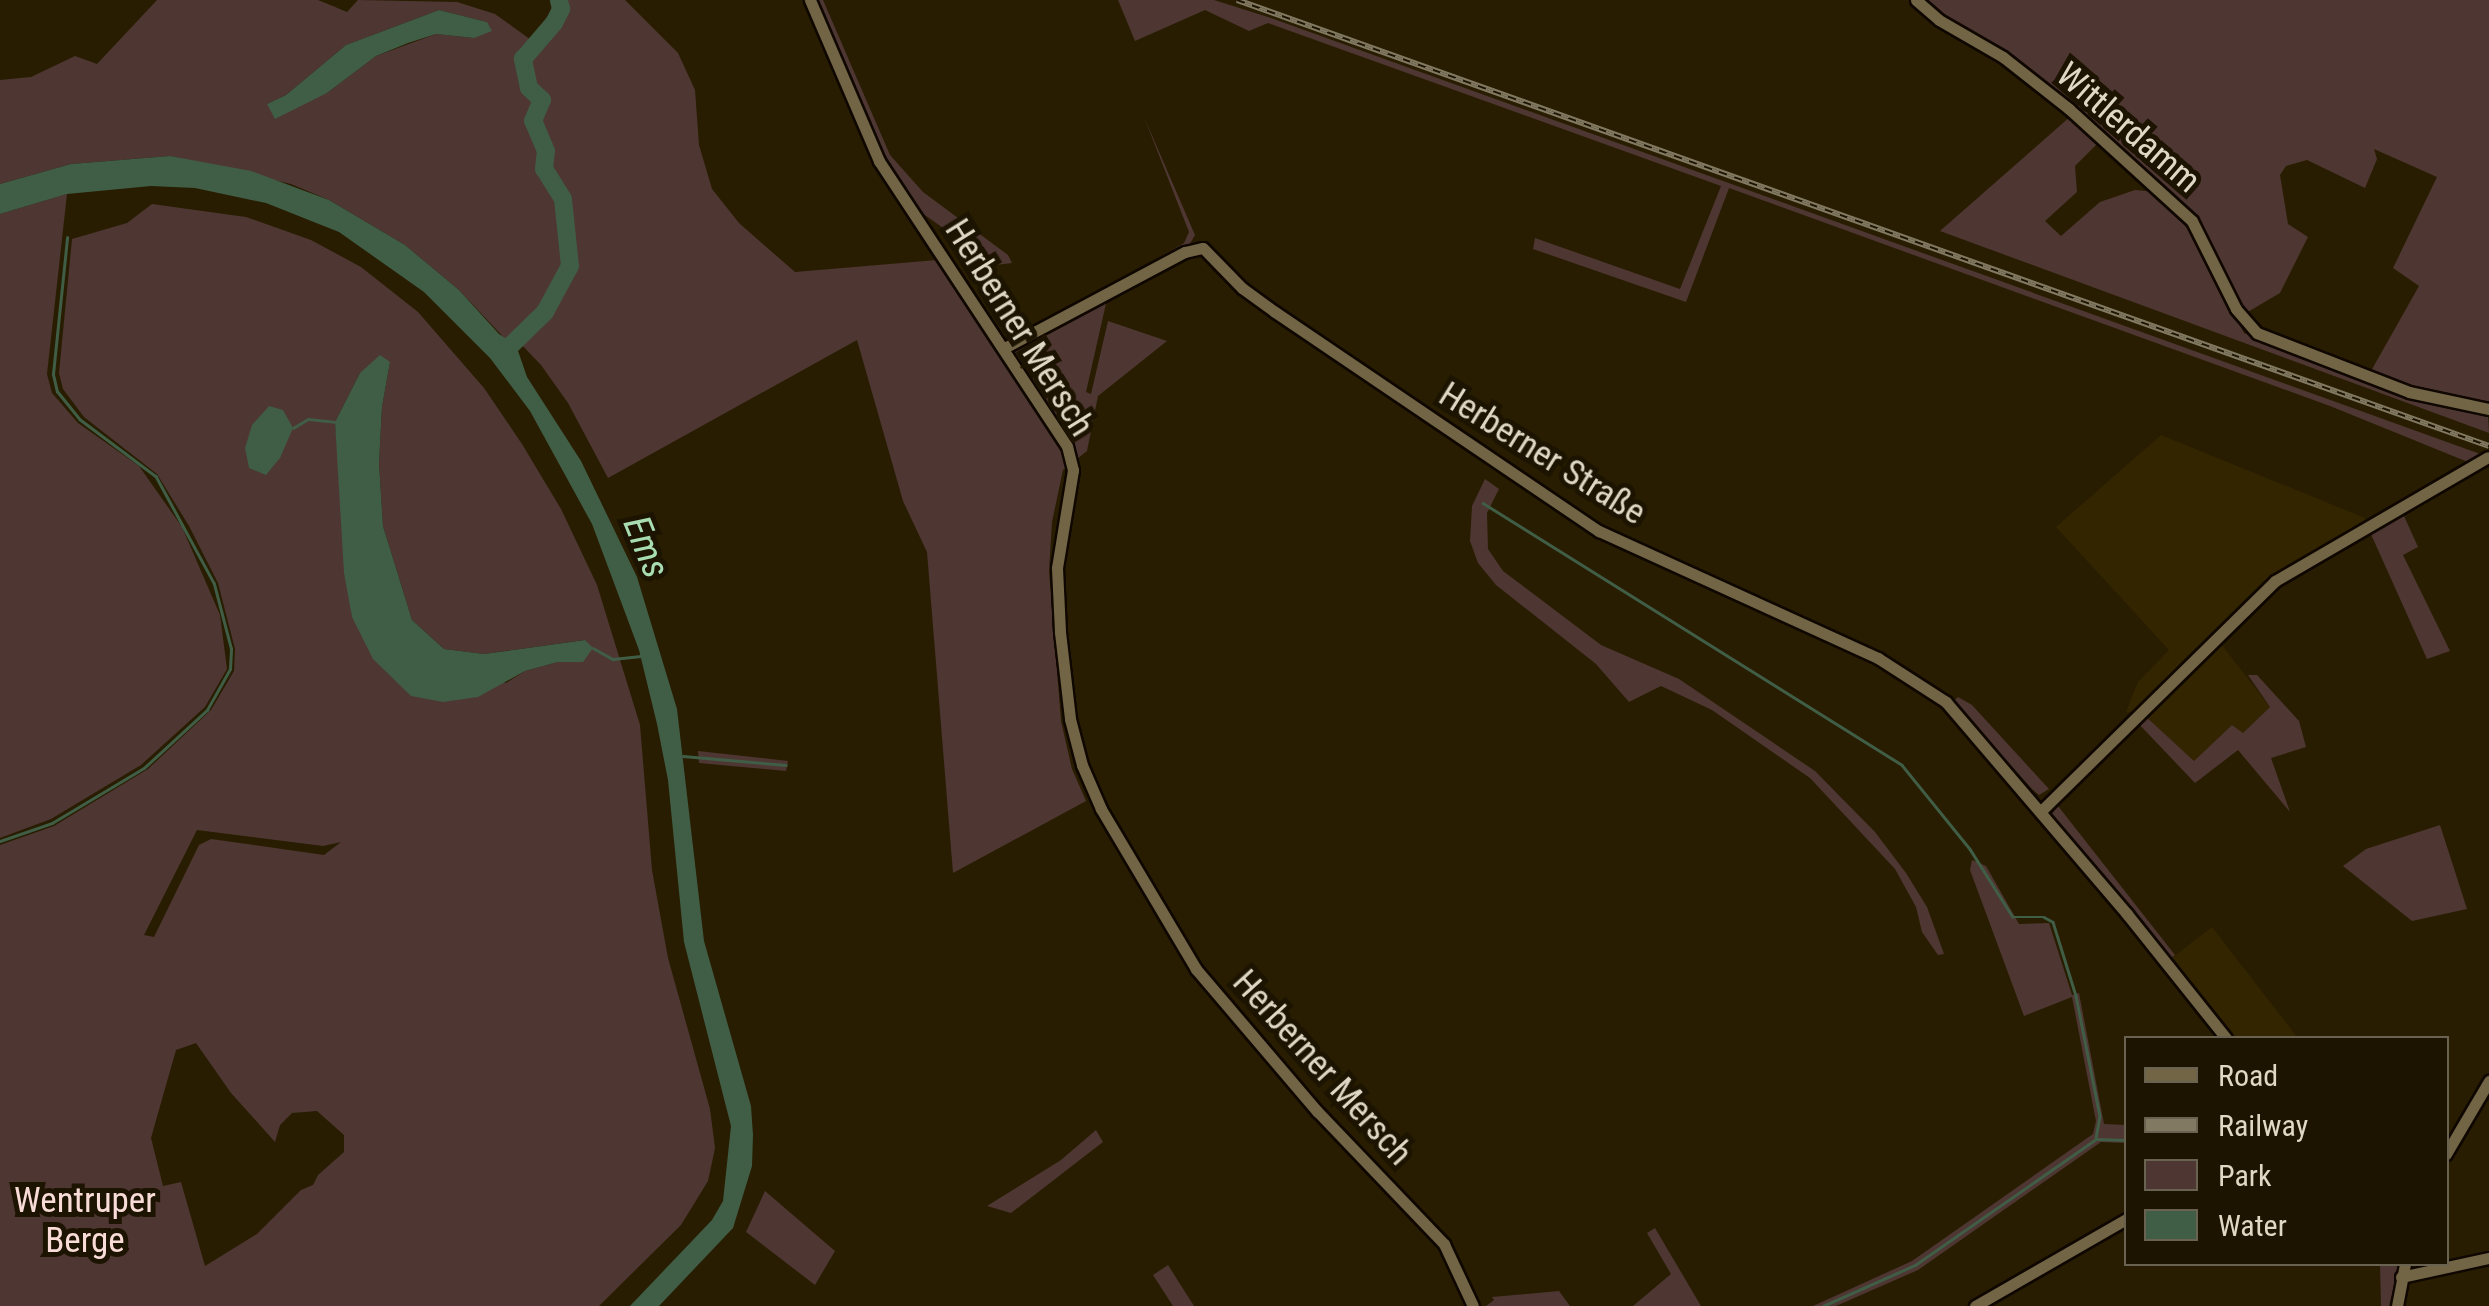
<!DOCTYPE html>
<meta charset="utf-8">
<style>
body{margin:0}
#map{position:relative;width:2489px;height:1306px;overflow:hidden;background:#281d00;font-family:"Roboto Condensed",sans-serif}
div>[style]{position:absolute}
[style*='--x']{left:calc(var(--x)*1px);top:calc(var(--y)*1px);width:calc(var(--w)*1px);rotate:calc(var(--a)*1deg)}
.built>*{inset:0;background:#332500}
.green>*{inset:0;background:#4e3632}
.water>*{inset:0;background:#405d46}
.stream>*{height:2.5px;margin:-1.25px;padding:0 1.25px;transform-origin:1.25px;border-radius:1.25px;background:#405d46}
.river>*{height:18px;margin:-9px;padding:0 9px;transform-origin:9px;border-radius:9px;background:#405d46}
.roads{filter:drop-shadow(2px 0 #0f0700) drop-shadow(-2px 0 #0f0700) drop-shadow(0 2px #0f0700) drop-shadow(0 -2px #0f0700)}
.street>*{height:11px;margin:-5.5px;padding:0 5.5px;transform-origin:5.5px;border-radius:5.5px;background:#726545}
.rail>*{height:6px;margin-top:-3px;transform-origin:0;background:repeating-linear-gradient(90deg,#1c1400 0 8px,#827962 0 16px);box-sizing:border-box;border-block:2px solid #827962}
span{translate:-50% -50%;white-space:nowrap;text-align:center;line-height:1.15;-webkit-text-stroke:10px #1c1400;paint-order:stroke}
.street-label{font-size:35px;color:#dfd8c7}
.park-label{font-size:35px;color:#f9dcd8}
.water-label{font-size:38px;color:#a8ddb2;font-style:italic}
.legend{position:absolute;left:2124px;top:1036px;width:325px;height:230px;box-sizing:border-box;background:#1c1400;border:2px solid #6a6250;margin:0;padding:12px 18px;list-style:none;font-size:30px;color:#dfd8c7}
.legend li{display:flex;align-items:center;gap:20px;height:50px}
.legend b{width:50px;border:2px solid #6a6250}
</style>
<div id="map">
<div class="built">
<div style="clip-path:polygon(2161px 435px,2365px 518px,2370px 532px,2298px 571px,2221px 644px,2270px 707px,2243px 733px,2232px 725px,2194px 761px,2142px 713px,2126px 712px,2138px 682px,2169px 650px,2056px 527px)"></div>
<div style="clip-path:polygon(2212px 927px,2298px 1038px,2234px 1038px,2169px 960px)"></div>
</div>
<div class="green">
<div style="clip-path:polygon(evenodd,157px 0,318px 0,347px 12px,358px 0,457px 2px,495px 14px,538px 45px,558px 27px,566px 11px,553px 11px,556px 0,625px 0,678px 53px,695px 90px,699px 145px,712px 189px,739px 223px,795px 272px,937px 260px,1003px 356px,1107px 299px,1086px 392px,1091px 394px,1108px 321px,1167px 341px,1098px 396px,1087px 451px,1063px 470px,1052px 522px,1049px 571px,1061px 721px,1072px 769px,1086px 801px,953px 873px,927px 552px,903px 501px,857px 340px,608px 478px,568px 403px,541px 365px,518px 341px,509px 343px,459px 290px,405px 245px,329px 200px,291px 184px,170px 156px,71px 164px,0 184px,0 80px,31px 77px,75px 56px,97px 64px,157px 0,439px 10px,487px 22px,474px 38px,436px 34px,376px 56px,327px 93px,267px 104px,286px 95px,346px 45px,439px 10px)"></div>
<div style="clip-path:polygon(814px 0,823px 0,890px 155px,923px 192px,1008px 255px,1012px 263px,996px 265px,919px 211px,882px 157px)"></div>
<div style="clip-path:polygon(1118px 0,1214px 0,1271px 18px,2483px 455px,2473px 464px,2458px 458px,2330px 406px,1729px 188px,1686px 302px,1533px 249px,1535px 238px,1680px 289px,1721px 186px,1268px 23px,1249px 31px,1205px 10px,1135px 41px)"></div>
<div style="clip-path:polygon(evenodd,1911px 0,2489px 0,2489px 404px,2408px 387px,2371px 371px,2419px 286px,2393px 268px,2437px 177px,2374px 149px,2377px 159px,2365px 188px,2307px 160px,2286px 166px,2280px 175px,2288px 224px,2308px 237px,2280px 293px,2246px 313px,2191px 216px,2179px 210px,2244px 333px,2411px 398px,2488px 416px,2489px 433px,1940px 231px,2072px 115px,1911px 0,2099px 142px,2156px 192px,2135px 190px,2100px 202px,2061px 236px,2045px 221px,2077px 192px,2075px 166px,2099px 142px)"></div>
<div style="clip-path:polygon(1144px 117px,1195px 235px,1188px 247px,1130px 274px,1184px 243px,1189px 232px)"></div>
<div style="clip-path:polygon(67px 194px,47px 374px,52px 393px,78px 423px,139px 466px,182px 527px,220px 615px,227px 669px,205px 707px,141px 765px,51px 819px,0 838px,0 214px)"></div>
<div style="clip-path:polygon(evenodd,152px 204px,246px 217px,311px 240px,361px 267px,418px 312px,484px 388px,522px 444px,561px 509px,597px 585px,640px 725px,652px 870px,668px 958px,710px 1109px,715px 1148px,708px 1181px,681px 1225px,599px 1306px,0 1306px,0 845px,54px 826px,148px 769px,211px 710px,234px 671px,235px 649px,218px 583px,189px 526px,157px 474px,84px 417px,63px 389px,59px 373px,72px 239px,127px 223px,152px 204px,390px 362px,382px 407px,379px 463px,383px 526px,412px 620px,444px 649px,484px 654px,584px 640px,583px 662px,558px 662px,525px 671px,506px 683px,352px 617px,335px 422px,360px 373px,390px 362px,152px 204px,197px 830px,323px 846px,341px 842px,324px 855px,211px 839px,199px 845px,154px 937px,144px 935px,197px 830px,152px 204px,196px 1043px,231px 1093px,275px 1142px,280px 1125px,292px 1113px,317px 1111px,344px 1135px,344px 1152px,318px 1175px,313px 1185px,301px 1190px,257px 1234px,205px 1266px,181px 1182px,163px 1186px,151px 1138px,176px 1050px,196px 1043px)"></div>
<div style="clip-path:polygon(1485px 479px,1499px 489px,1487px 513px,1488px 549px,1503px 571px,1601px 645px,1679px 679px,1815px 771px,1875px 832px,1906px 873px,1927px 907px,1944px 954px,1938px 955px,1922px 932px,1916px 907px,1895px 869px,1810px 778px,1712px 710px,1661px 686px,1629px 702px,1596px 664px,1496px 585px,1478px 563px,1470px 541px,1472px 506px)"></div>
<div style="clip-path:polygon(2404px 516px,2418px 547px,2403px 555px,2450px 651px,2427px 659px,2370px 532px)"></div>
<div style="clip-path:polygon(2248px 675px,2257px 675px,2299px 721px,2306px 747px,2271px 758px,2290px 812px,2238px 750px,2195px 783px,2136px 721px,2142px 713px,2194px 761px,2232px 725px,2243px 733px,2270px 707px)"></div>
<div style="clip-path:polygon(1958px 697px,1972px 705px,2049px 789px,2039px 795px,2032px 789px,1953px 702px)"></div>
<div style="clip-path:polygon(698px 751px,788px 761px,786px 771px,699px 763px)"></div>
<div style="clip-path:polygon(2058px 806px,2175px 955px,2169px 960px,2051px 815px)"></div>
<div style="clip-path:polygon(2440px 825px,2467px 909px,2412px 921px,2343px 866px,2366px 849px)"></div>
<div style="clip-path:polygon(1972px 860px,1986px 866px,2019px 924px,2049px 923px,2072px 995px,2079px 993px,2104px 1124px,2126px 1125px,2126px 1143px,2101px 1142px,1918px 1270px,1836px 1306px,1813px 1306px,1912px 1261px,2093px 1134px,2096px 1121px,2072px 997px,2024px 1016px,1970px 870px)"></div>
<div style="clip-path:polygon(1096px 1130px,1103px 1142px,1011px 1213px,987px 1206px,1061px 1160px)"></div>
<div style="clip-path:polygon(765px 1191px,835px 1251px,815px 1285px,746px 1232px)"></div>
<div style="clip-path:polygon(1655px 1228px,1701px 1306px,1633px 1306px,1671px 1274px,1647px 1233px)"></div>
<div style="clip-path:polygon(2380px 1264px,2400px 1264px,2389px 1306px,2381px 1306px)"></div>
<div style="clip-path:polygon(1168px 1265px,1194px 1306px,1173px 1306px,1153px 1275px)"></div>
<div style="clip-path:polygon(1559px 1291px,1570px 1306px,1486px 1306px,1494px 1300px,1492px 1297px)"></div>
</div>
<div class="water">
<div style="clip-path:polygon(439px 10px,487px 22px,492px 31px,474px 38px,436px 34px,408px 43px,376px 56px,327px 93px,275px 119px,267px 104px,286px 95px,346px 45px)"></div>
<div style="clip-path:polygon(170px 156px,251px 171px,329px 200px,405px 245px,459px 290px,499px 334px,516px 345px,527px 377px,581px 461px,637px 577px,677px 709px,704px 941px,751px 1106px,753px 1135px,752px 1166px,733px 1228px,659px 1306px,630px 1306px,712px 1220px,723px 1201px,731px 1126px,684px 942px,668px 780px,657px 724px,639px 650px,592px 524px,530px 411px,490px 358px,424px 292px,339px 232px,266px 203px,195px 188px,151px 186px,67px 194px,0 214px,0 184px,71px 164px)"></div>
<div style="clip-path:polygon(380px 355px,390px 362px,382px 407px,379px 463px,383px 526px,412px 620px,444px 649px,484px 654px,585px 640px,593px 648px,583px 662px,558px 662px,525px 671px,478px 697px,443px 702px,411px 696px,373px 659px,352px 617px,344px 573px,335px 422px,360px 373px)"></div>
<div style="clip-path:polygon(269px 406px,283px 410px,293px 428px,280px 458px,266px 475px,249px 468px,245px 448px,252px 425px)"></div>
</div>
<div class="stream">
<div style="--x:293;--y:428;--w:17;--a:-31"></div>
<div style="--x:308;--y:419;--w:27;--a:6"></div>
<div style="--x:1483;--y:503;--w:494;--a:32"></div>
<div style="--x:1902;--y:765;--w:108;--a:51"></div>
<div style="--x:1970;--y:849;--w:80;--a:57.7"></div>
<div style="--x:2013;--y:917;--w:31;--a:0"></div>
<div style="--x:2044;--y:917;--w:10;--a:29"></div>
<div style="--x:2053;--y:922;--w:77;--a:72.7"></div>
<div style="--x:2076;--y:996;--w:122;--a:78.7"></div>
<div style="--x:2100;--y:1116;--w:23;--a:100"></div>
<div style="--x:593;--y:648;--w:23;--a:29"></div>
<div style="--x:613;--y:659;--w:30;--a:-6"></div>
<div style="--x:683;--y:756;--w:103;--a:5"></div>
<div style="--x:0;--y:841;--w:55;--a:-19.1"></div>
<div style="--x:52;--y:823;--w:107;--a:-30.9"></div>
<div style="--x:144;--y:768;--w:86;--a:-42.6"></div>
<div style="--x:207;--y:710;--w:47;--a:-60.7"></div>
<div style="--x:230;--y:669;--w:20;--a:-87"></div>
<div style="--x:231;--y:649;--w:67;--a:-104.7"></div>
<div style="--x:214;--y:584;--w:122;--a:-118.5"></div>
<div style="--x:156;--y:477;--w:95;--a:-143.1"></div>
<div style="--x:80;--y:420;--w:36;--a:-129"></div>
<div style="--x:57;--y:392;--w:18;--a:-103"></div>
<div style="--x:53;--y:374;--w:137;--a:-84.1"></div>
<div style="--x:1823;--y:1306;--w:101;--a:-24"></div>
<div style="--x:1915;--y:1265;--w:221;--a:-34.8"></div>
<div style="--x:2096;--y:1139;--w:30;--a:2"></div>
</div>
<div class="river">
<div style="--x:501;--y:355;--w:62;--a:-44.3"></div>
<div style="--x:545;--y:312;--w:52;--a:-61.5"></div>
<div style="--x:570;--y:266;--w:67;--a:-96"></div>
<div style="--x:563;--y:199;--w:36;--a:-122"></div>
<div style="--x:544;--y:169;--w:18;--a:-84"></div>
<div style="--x:546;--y:151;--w:33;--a:-113"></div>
<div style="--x:533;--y:121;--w:23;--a:-67"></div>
<div style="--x:542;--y:100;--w:18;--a:-137"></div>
<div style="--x:529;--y:88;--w:30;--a:-102"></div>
<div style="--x:523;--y:59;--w:48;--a:-49.3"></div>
<div style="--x:554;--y:23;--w:16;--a:-63"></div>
<div style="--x:561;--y:9;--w:9;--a:-103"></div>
</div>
<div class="roads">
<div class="street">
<div style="--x:810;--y:0;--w:175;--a:66.8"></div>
<div style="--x:879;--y:161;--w:341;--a:56.6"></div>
<div style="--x:1067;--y:446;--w:25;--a:76"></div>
<div style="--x:1073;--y:470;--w:99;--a:99.3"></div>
<div style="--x:1057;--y:568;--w:64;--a:87.3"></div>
<div style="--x:1060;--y:632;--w:88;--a:83.4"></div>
<div style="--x:1070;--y:719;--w:48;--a:75.4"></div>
<div style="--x:1082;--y:765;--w:48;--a:66.6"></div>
<div style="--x:1101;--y:809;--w:186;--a:59.3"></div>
<div style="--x:1196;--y:969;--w:187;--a:49.6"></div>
<div style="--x:1317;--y:1111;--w:184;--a:46.3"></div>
<div style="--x:1444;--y:1244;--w:68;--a:64.9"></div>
<div style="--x:1916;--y:0;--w:30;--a:41"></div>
<div style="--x:1939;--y:20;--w:74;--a:30"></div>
<div style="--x:2003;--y:57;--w:84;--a:38.2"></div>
<div style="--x:2069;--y:109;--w:166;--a:42.3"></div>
<div style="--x:2192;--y:221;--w:98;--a:63.4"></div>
<div style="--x:2236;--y:309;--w:32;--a:49"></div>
<div style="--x:2257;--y:333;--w:163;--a:21.2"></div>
<div style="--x:2409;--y:392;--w:82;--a:12"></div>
<div style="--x:1006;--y:347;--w:203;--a:-28"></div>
<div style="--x:1185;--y:252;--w:18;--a:-13"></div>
<div style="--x:1203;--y:248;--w:56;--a:45.7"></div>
<div style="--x:1242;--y:288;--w:41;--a:36"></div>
<div style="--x:1275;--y:312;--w:391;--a:34.1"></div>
<div style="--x:1599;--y:531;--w:307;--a:24.5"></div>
<div style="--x:1878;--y:658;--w:81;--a:32.9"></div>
<div style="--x:1946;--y:702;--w:279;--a:49.5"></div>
<div style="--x:2127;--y:914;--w:159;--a:51.4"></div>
<div style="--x:2041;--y:811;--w:328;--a:-44.5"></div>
<div style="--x:2275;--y:581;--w:246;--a:-30.2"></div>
<div style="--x:2446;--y:1154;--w:85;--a:-59.5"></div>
<div style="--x:2401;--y:1277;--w:90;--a:-12.2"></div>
<div style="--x:1975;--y:1306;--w:174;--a:-29.9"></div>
<div style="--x:2397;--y:1306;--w:43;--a:-79.2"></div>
</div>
</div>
<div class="rail">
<div style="--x:1237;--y:0;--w:1329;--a:19.61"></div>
</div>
<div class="street-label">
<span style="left:2128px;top:128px;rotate:41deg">Wittlerdamm</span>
<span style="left:1019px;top:328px;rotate:58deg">Herberner Mersch</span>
<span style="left:1542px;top:454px;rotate:32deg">Herberner Straße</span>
<span style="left:1322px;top:1068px;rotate:48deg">Herberner Mersch</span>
</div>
<div class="park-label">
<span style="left:85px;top:1221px">Wentruper<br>Berge</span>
</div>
<div class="water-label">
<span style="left:646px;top:547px;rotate:68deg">Ems</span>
</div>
<ul class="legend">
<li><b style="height:12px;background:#726545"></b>Road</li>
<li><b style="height:12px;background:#827962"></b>Railway</li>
<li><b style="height:28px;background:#4e3632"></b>Park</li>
<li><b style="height:28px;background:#405d46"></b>Water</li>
</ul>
</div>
